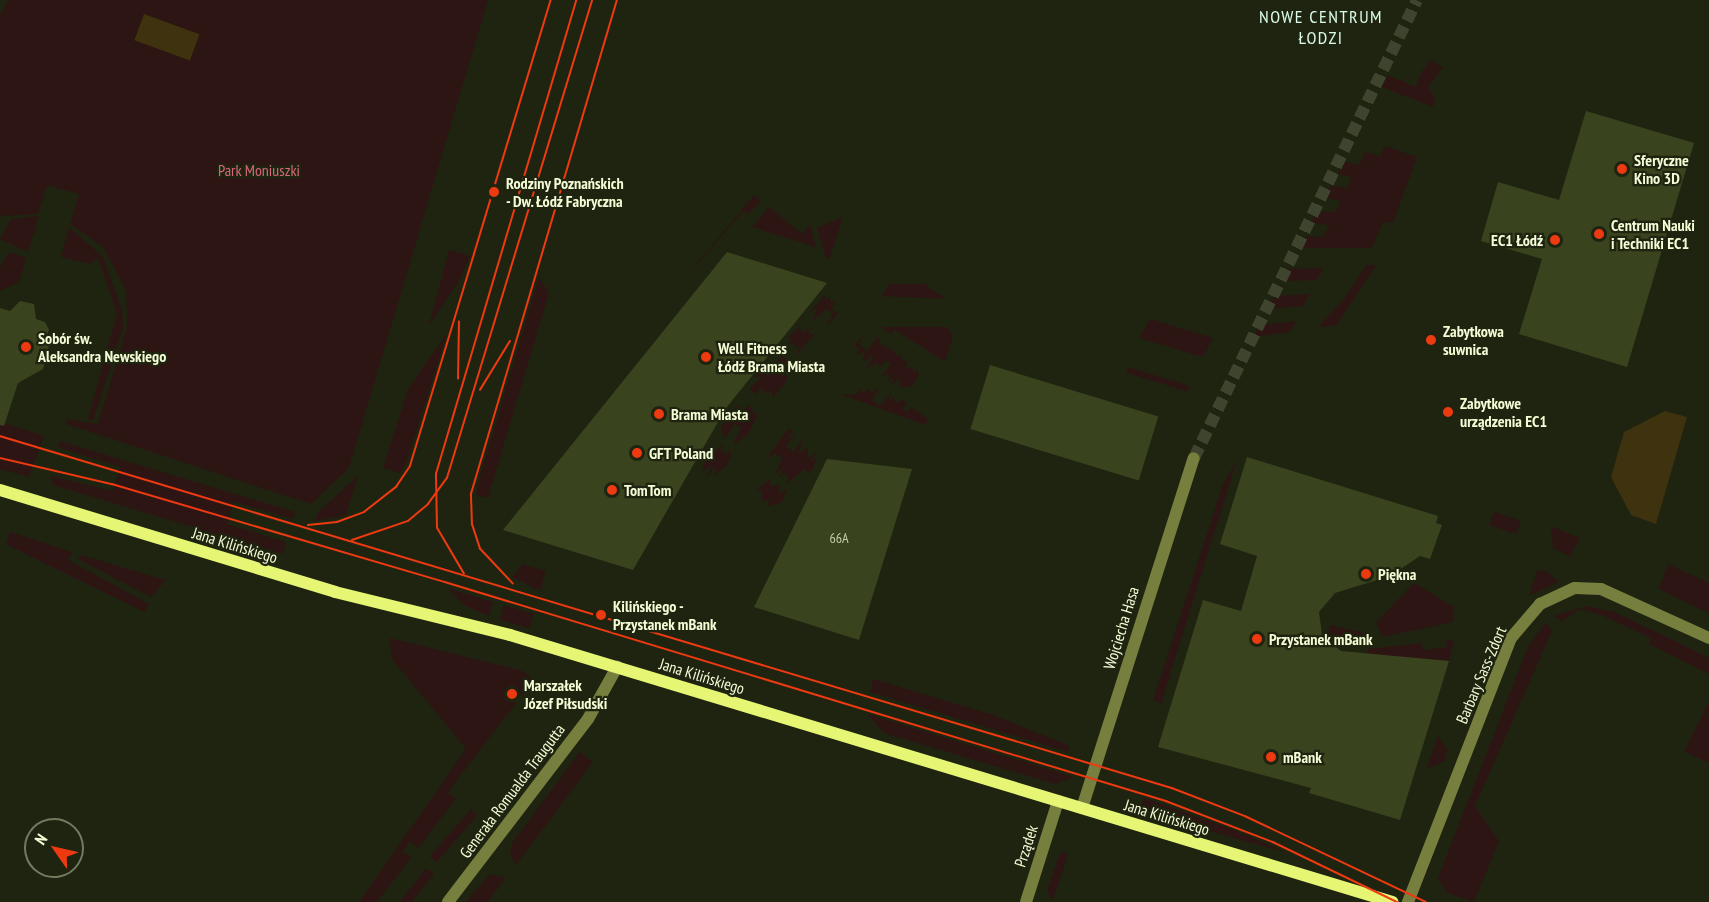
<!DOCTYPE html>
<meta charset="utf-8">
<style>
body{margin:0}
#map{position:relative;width:1709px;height:902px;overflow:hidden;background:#1f2410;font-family:"PT Sans Narrow",sans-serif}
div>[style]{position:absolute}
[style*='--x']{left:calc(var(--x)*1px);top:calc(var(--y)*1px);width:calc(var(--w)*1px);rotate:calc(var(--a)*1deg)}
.green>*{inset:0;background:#2d1514;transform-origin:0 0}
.water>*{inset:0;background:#3f320e;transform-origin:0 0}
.building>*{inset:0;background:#39431e;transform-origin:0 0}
.street-tunnel>*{height:12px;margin-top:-6px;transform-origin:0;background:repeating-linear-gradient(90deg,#3f442e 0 12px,transparent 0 18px)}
.street>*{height:12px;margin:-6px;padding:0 6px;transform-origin:6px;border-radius:6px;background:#777f3f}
.secondary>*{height:12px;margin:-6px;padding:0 6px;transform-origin:6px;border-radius:6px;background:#e7f574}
.tram>*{height:1.5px;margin:-0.75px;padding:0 0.75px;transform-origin:0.75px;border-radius:0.75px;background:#ed3a11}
.dots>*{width:16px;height:16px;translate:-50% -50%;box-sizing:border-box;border:3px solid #1f2410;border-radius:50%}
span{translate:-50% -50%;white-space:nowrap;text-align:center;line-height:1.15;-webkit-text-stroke:4.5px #1f2410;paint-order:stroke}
.number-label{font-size:14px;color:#c5cea8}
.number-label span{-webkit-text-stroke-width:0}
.poi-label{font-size:16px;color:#f4fcd6;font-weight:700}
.left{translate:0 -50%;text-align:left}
.right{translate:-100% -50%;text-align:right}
.park-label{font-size:16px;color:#d76779}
.street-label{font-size:16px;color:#f4fcd6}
.neighbourhood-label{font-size:18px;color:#d8fce8;letter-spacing:1.5px}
.north{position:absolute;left:24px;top:818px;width:60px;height:60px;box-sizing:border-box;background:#1f2410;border:2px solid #747a5f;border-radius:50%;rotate:304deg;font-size:16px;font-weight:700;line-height:24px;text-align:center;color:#f4fcd6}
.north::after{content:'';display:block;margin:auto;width:21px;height:27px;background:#ed3a11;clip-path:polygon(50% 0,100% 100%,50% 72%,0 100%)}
</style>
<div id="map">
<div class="green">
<div style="clip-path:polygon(8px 0,488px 0,349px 468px,311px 504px,66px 424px,68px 419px,98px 424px,127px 327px,126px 290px,103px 247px,70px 224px,79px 194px,47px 185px,38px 214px,0 216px,0 15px)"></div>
<div style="clip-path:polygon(1432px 60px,1443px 68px,1428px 87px,1435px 99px,1433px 107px,1382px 87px,1388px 75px,1416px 87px,1421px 72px)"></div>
<div style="clip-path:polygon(1385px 146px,1417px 157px,1393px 223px,1383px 222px,1372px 248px,1300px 248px,1305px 236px,1323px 237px,1329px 225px,1311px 223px,1318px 211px,1335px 212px,1341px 201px,1325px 198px,1331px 186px,1347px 188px,1352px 177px,1338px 174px,1344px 161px,1359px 165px,1365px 152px,1380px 156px)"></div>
<div style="clip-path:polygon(754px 195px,761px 201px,748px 214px,743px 211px,675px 290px)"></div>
<div style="clip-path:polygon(769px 207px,802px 234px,810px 225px,816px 247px,752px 227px)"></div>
<div style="clip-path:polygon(39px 216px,28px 252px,0 239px,11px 219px)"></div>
<div style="clip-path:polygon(843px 217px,830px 257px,826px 259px,817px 228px)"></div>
<div style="clip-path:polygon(69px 227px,103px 257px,122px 310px,123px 328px,93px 421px,88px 419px,117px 313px,98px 258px,90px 264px,61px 257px)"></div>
<div style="clip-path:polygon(449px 250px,470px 256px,458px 283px,429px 325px)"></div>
<div style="clip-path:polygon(9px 252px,26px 258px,19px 282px,0 291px,0 267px)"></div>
<div style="clip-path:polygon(1366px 265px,1376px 265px,1337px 325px,1318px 327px,1345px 298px)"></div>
<div style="clip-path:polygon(1323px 268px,1317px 280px,1282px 281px,1288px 269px)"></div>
<div style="clip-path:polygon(539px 277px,549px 293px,488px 498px,476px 495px,479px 480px)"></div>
<div style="clip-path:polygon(890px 284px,924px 284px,947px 299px,881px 296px)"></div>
<div style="clip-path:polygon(827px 293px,825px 300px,830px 297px,831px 303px,836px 301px,831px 311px,839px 312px,826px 327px,833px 314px,826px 309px,813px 321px,817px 308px,809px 313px)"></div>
<div style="clip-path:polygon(1310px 294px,1303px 306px,1268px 309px,1274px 296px)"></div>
<div style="clip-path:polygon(1150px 319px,1213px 338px,1203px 357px,1139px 338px)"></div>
<div style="clip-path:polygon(1296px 321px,1290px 332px,1254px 337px,1259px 325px)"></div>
<div style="clip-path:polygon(800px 326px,801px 333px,811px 328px,809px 334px,815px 334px,796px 355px,800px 344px,795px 348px,793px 343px,788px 345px,792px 339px,787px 338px)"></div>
<div style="clip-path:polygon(882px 327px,947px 327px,953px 336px,945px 362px,895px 330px,891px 334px)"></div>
<div style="clip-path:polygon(447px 333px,407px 461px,400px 473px,383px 468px,408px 389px)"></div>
<div style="clip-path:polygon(865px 335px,859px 344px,867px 351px,878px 336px,882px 346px,888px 345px,884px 351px,890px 346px,889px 351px,893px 349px,896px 356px,900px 354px,902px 360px,908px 361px,905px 369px,914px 366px,912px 372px,917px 370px,919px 375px,912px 387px,900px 387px,899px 377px,892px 386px,893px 378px,887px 381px,890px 374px,882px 376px,891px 364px,886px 360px,879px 368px,878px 362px,866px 368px,874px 355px,863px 362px,865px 351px,856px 355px,860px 349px,854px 345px)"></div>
<div style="clip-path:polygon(782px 356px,788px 360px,781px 369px,790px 365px,780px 378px,786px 374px,788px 379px,773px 398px,772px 389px,768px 394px,760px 388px,756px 394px,749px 389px,762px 377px,754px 377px,764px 364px,771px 369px)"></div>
<div style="left:1128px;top:367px;width:64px;height:6px;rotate:17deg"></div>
<div style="clip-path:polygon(880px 387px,872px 400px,879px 406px,891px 394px,889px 402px,894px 396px,895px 403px,902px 400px,907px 403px,903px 409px,908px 412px,911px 407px,928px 419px,926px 425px,840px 394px,855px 395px,861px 389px,863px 394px,867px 389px,873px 393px)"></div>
<div style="clip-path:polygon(749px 404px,754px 415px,759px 411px,749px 433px,733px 445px,741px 428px,735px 424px,724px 439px,721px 427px,730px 411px,739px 406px,744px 411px)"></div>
<div style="clip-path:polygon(0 422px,44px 436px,29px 477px,0 469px)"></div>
<div style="clip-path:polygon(788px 429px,792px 430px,789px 440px,797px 433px,786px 446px,793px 452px,804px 438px,798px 454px,808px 447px,808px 458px,818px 451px,810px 460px,817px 458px,810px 474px,804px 469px,787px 484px,788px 473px,779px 476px,785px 466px,775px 475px,782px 458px,775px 453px,766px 459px)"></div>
<div style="clip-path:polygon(60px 441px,295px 512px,293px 519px,234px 502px,227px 524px,286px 542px,283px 554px,53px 485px,50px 476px,113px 491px,120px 467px,58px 447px)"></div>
<div style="clip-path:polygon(723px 444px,720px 452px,726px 451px,721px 457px,731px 450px,730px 461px,715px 476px,715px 467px,706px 479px,712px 465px,701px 472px,706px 459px)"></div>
<div style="clip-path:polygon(1237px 460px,1161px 704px,1153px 700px,1223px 484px)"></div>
<div style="clip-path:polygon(358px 476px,346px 515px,315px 521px,318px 512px)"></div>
<div style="clip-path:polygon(769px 479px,771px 486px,781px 485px,777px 492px,787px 490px,782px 502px,768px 506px,769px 498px,762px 502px,762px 490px,756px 491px)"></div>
<div style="left:1494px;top:512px;width:28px;height:14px;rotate:18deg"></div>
<div style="clip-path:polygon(1551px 526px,1580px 538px,1570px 557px,1553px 548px)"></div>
<div style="clip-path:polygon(10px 532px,72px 552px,68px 560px,149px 604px,144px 612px,6px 544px)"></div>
<div style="clip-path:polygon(81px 555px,165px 580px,166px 580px,151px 597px,78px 559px)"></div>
<div style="clip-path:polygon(523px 564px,546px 571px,540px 591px,512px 577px)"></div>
<div style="clip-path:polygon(1668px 564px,1709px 583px,1709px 613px,1659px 589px)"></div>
<div style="clip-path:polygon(1544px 570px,1559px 582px,1529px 596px,1537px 571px)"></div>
<div style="clip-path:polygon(1414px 583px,1454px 607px,1453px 622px,1382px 637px,1376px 623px)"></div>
<div style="clip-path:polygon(447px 588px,493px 602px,489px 616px,464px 605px)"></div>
<div style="left:504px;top:605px;width:31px;height:15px;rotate:17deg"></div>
<div style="clip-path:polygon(1586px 606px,1615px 612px,1709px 658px,1709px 674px,1649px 644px,1651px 638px,1601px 615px,1580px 609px,1562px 621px,1554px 616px)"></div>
<div style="clip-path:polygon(1546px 622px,1552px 631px,1475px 806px,1499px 841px,1474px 902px,1447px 893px,1438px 878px,1528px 647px)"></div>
<div style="clip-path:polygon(1329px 625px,1361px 632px,1365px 639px,1339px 645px,1329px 635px)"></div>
<div style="clip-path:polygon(390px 638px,523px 671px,534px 680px,522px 695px,512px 688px,506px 694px,516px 703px,448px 792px,456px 799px,418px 848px,410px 842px,403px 851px,411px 858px,377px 902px,359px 902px,466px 749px,391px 658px)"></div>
<div style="clip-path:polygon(1446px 640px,1454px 641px,1449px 661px,1366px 655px,1368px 649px,1421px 643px,1423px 650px,1447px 647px)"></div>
<div style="clip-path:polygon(873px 679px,993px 715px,1070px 746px,1068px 752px,870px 692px)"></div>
<div style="clip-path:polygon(1709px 701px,1709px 763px,1684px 751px)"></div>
<div style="clip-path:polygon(867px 714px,1074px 777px,1055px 784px,884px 733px)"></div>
<div style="clip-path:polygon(1438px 736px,1447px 749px,1445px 761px,1426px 769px)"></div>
<div style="clip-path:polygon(580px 752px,593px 762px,516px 865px,510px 854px,512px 843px)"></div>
<div style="clip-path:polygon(1144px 798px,1237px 831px,1287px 853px,1140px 811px)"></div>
<div style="left:471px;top:809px;width:9px;height:63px;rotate:41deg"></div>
<div style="clip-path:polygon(1060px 852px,1068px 854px,1053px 901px,1047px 891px)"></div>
<div style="clip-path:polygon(426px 868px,434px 874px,412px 902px,400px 902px)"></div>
<div style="clip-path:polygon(490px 874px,506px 878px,487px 902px,466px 902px)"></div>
</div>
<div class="water">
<div style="left:144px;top:14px;width:59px;height:28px;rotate:20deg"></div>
<div style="clip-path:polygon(1665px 411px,1687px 417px,1656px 524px,1631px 515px,1611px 477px,1624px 432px)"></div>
</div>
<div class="building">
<div style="clip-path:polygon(1586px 111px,1694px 143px,1627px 367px,1519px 334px,1542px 259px,1481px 241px,1498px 182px,1559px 200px)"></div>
<div style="clip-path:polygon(727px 252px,827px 283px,726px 408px,633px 570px,503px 530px)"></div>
<div style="clip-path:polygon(20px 301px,34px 304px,36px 319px,45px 322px,49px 330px,45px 340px,50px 342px,43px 369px,18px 383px,4px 426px,0 425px,0 308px,10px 311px)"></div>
<div style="left:990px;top:365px;width:176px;height:67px;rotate:17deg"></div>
<div style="clip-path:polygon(1247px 457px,1438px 516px,1436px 523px,1442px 525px,1430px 559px,1420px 556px,1390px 576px,1335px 593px,1319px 612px,1322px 635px,1341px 651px,1449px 661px,1400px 820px,1309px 793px,1311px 788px,1158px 747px,1203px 600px,1241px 611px,1257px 556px,1220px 544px)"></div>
<div style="clip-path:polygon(827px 459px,912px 469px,859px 640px,754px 607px)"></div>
</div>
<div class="street-tunnel">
<div style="--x:1194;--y:458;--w:509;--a:-64.04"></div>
</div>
<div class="street">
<div style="--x:1082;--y:808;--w:367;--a:-72.3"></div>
<div style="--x:448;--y:902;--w:230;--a:-52.6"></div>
<div style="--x:588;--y:719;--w:60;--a:-60.9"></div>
<div style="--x:1026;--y:902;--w:106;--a:-72.4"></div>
<div style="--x:1408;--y:902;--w:283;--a:-68.7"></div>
<div style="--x:1511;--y:638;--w:45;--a:-49.5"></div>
<div style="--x:1540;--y:604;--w:38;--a:-25"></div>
<div style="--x:1575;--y:588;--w:26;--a:2"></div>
<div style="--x:1601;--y:589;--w:119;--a:24.4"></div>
</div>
<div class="secondary">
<div style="--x:0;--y:490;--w:350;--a:16.9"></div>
<div style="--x:335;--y:592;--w:180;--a:13.8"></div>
<div style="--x:510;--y:635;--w:922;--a:16.84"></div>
</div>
<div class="tram">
<div style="--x:458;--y:379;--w:57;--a:-89"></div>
<div style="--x:480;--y:390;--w:57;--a:-58.5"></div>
<div style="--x:0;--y:436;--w:1224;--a:16.72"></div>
<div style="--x:1172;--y:788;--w:78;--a:21"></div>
<div style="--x:1245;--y:816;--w:200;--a:25.4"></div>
<div style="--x:0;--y:458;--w:115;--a:13.1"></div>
<div style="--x:112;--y:484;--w:347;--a:16.4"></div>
<div style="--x:445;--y:582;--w:754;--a:16.9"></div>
<div style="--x:1166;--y:801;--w:115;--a:21"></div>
<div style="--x:1273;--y:842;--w:138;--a:25.8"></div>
<div style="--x:308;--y:525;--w:29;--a:-6"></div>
<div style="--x:337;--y:522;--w:29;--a:-20"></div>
<div style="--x:364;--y:512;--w:41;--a:-38"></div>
<div style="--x:396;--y:487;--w:25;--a:-56"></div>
<div style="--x:410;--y:466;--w:487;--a:-73.2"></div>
<div style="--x:352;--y:540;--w:59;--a:-18.7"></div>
<div style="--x:408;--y:521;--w:26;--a:-40"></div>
<div style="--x:428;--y:504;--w:32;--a:-54"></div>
<div style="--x:447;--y:478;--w:500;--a:-73.1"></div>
<div style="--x:464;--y:574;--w:53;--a:-120.4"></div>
<div style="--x:437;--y:528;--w:54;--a:-91.1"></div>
<div style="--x:436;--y:474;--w:494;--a:-73.5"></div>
<div style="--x:513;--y:584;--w:48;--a:-133.3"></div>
<div style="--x:480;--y:549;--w:25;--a:-108"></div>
<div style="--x:472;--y:525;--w:31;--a:-92"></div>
<div style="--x:471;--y:494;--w:515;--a:-73.54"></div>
</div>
<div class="dots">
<div style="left:1622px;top:169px;background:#ed3a11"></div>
<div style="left:494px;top:192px;background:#ed3a11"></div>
<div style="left:1599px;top:234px;background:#ed3a11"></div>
<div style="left:1555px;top:240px;background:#ed3a11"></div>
<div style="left:1431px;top:340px;background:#ed3a11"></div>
<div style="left:26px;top:347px;background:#ed3a11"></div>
<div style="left:706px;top:357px;background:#ed3a11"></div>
<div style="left:1448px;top:412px;background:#ed3a11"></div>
<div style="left:659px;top:414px;background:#ed3a11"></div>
<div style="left:637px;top:453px;background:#ed3a11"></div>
<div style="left:612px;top:490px;background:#ed3a11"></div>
<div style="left:1366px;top:574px;background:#ed3a11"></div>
<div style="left:601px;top:615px;background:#ed3a11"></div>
<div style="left:1257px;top:639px;background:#ed3a11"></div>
<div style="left:512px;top:694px;background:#ed3a11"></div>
<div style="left:1271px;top:757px;background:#ed3a11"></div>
</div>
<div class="number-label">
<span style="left:839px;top:538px">66A</span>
</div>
<div class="poi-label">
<span class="left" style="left:1634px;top:169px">Sferyczne<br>Kino 3D</span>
<span class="left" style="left:506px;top:192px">Rodziny Poznańskich<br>- Dw. Łódź Fabryczna</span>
<span class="left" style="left:1611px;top:234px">Centrum Nauki<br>i Techniki EC1</span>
<span class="right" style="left:1543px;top:240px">EC1 Łódź</span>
<span class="left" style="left:1443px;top:340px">Zabytkowa<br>suwnica</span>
<span class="left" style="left:38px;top:347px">Sobór św.<br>Aleksandra Newskiego</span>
<span class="left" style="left:718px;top:357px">Well Fitness<br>Łódź Brama Miasta</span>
<span class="left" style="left:1460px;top:412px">Zabytkowe<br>urządzenia EC1</span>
<span class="left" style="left:671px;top:414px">Brama Miasta</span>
<span class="left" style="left:649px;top:453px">GFT Poland</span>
<span class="left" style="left:624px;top:490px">TomTom</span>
<span class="left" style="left:1378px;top:574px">Piękna</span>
<span class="left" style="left:613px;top:615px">Kilińskiego -<br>Przystanek mBank</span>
<span class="left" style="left:1269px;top:639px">Przystanek mBank</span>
<span class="left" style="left:524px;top:694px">Marszałek<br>Józef Piłsudski</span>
<span class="left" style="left:1283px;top:757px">mBank</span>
</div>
<div class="park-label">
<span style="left:259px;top:170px">Park Moniuszki</span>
</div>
<div class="street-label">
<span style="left:235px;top:545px;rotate:17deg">Jana Kilińskiego</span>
<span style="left:1121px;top:628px;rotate:-73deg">Wojciecha Hasa</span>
<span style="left:1481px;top:675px;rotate:-67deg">Barbary Sass-Zdort</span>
<span style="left:702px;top:676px;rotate:17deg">Jana Kilińskiego</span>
<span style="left:512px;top:791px;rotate:-53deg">Generała Romualda Traugutta</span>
<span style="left:1167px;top:817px;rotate:17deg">Jana Kilińskiego</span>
<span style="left:1026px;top:846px;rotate:-72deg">Prządek</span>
</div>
<div class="neighbourhood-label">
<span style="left:1321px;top:28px">NOWE CENTRUM<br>ŁODZI</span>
</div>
<div class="north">N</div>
</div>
